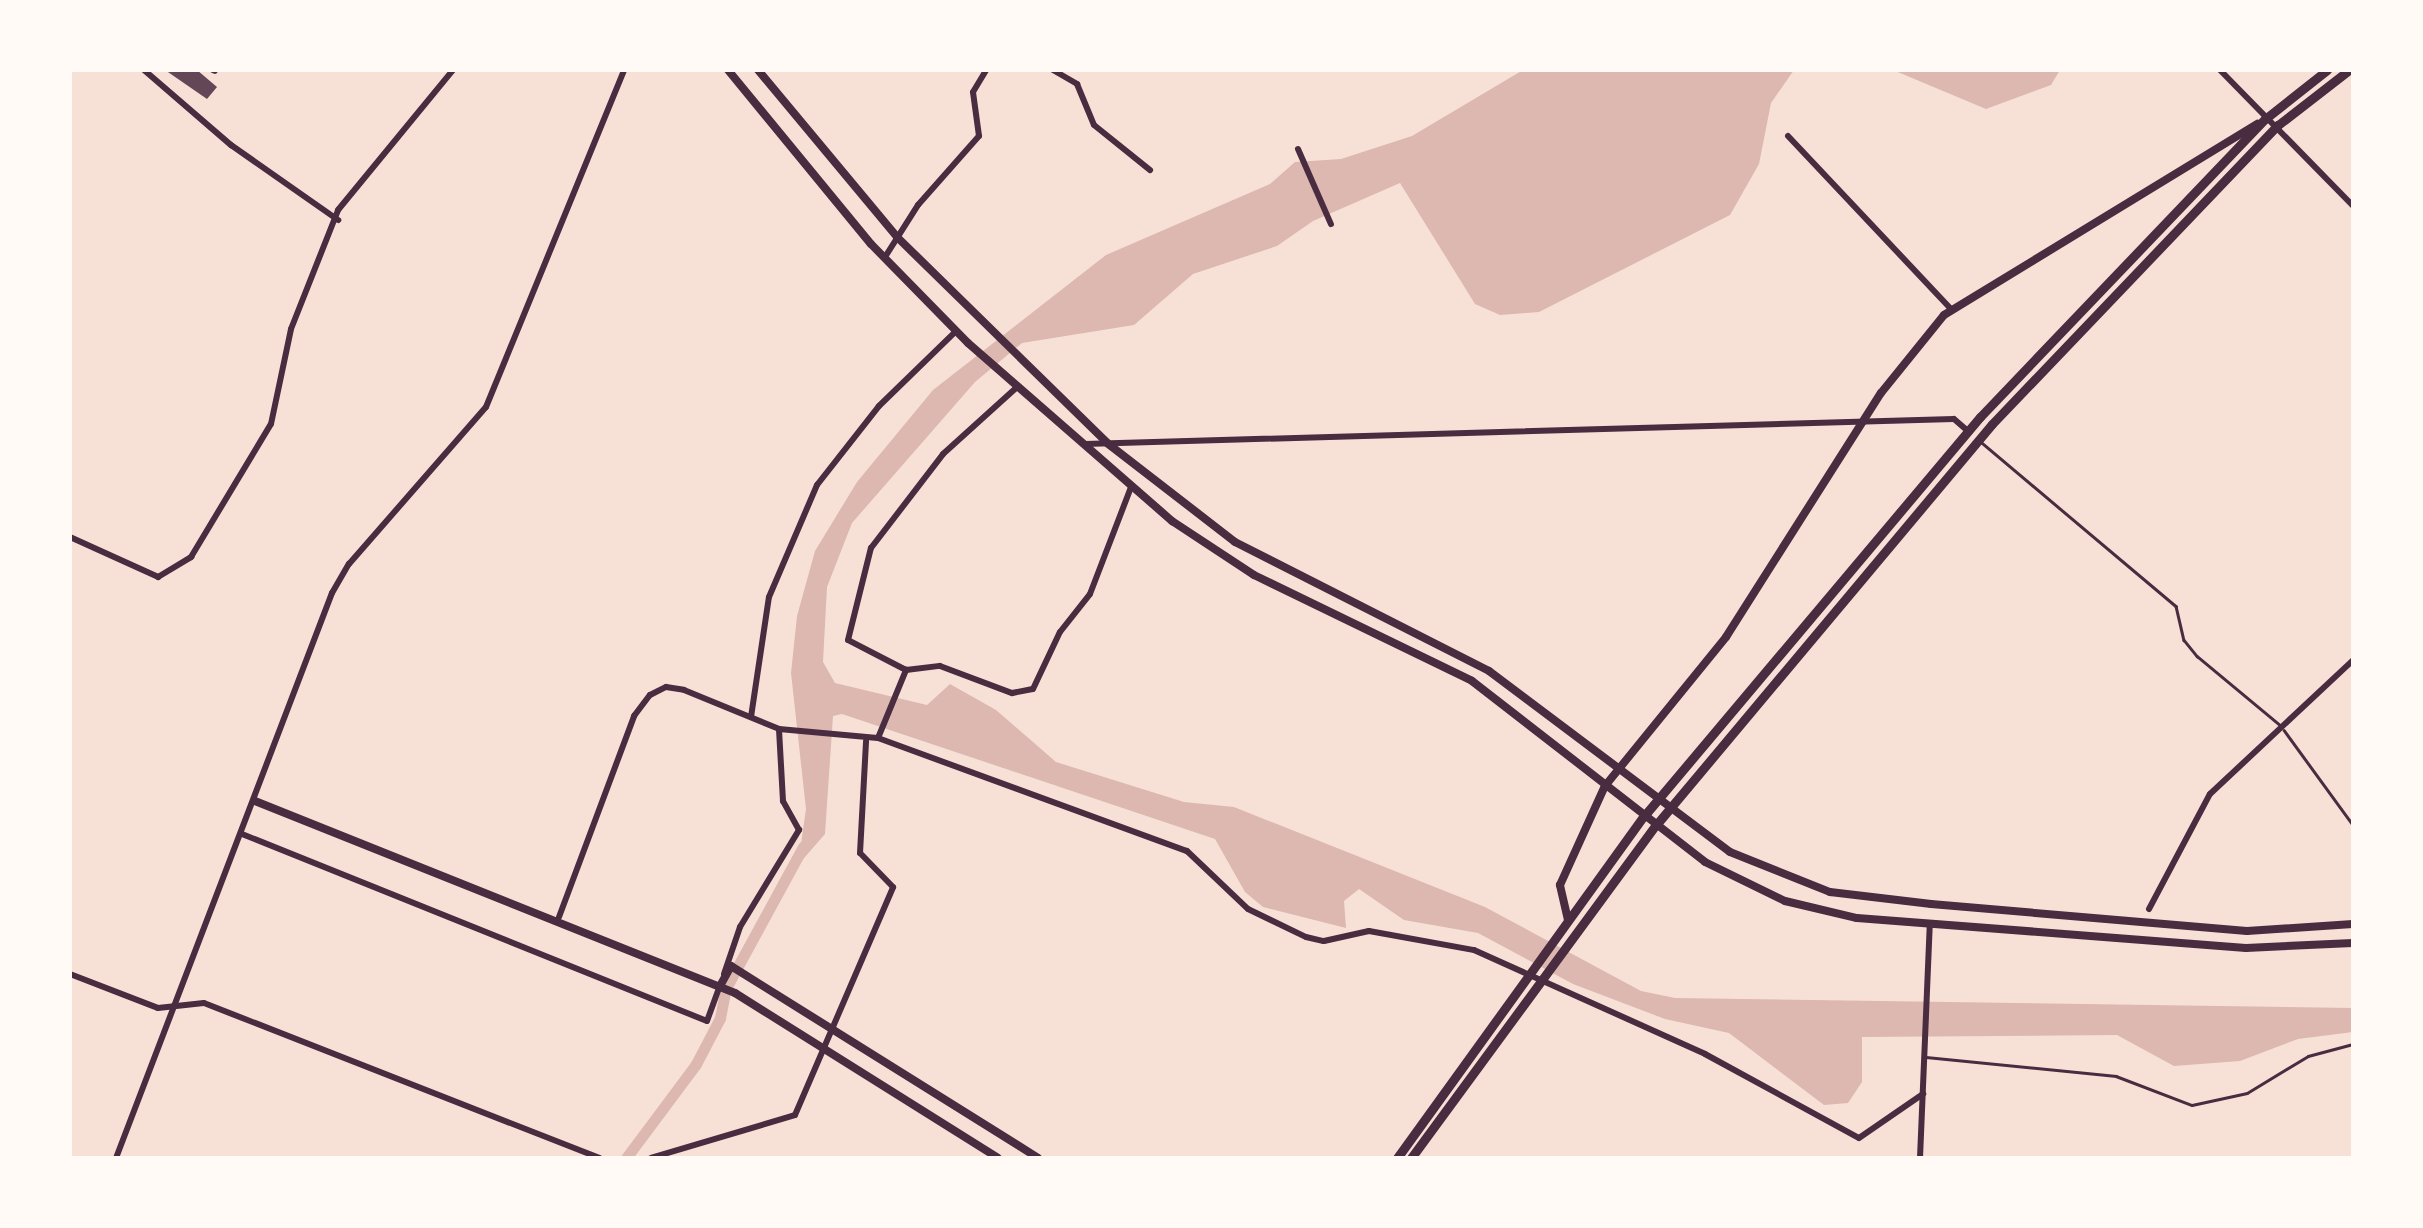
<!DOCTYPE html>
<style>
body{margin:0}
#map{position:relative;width:2423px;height:1228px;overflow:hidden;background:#f7e1d7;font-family:Cabin,sans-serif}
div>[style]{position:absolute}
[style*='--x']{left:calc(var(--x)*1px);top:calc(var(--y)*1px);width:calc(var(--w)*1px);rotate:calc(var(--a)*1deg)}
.water>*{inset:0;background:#dcb8b0}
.canal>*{height:11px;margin:-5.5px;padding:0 5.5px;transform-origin:5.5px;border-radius:5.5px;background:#dcb8b0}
.building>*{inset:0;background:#644757}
.service>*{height:2.5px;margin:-1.25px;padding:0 1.25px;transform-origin:1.25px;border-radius:1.25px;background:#4a2c40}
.minor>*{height:6px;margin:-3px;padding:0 3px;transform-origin:3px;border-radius:3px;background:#4a2c40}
.tertiary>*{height:8px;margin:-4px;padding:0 4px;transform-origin:4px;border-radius:4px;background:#4a2c40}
.secondary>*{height:9px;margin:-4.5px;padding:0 4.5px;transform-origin:4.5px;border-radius:4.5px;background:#4a2c40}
span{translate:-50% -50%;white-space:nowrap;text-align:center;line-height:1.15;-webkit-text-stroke:10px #fffaf5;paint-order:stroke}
.frame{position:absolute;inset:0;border:72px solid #fffaf5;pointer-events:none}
</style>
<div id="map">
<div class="water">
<div style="clip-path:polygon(1523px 70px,1794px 70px,1771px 103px,1759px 164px,1730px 215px,1539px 312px,1500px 315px,1475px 304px,1400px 183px,1313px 221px,1277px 246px,1193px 274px,1134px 325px,1022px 343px,975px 382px,852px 523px,827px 587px,823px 662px,835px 683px,927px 705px,950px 684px,996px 710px,1056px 762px,1184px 802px,1234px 807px,1485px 907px,1641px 991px,1675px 998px,2353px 1008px,2353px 1032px,2298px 1039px,2240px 1061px,2174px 1066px,2117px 1035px,1862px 1037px,1862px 1082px,1848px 1103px,1824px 1105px,1729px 1033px,1665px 1019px,1573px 984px,1478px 933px,1404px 920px,1359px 889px,1344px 901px,1346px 928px,1263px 907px,1245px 892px,1215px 839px,842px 714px,833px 716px,825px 834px,798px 865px,806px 809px,791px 673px,797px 616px,815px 551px,857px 482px,933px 390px,1106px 255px,1270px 184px,1295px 162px,1341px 159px,1412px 136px)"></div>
<div style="clip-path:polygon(1893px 70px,2060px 70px,2051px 85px,1986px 109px)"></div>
</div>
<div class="canal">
<div style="--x:626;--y:1158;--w:117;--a:-53.3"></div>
<div style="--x:696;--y:1064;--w:52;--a:-62.4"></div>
<div style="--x:720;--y:1018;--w:31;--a:-79"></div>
<div style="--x:726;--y:988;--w:161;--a:-61.4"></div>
</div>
<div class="building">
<div style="clip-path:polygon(165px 70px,197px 70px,217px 87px,207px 99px)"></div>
</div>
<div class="service">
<div style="--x:1981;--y:442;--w:255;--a:40.1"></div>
<div style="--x:2176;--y:606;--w:35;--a:77"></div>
<div style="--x:2184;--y:640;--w:21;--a:51"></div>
<div style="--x:2197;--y:656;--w:107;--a:39.7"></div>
<div style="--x:2284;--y:730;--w:117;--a:54"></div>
<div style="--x:1926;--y:1057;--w:191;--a:5.7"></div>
<div style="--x:2116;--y:1076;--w:81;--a:20.9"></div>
<div style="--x:2192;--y:1105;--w:56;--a:-12.3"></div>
<div style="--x:2247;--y:1093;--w:71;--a:-31.2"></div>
<div style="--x:2308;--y:1056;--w:47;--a:-14.9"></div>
</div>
<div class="minor">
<div style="--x:144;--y:70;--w:115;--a:40.8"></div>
<div style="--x:231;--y:145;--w:131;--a:35"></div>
<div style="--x:213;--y:70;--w:2;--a:27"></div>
<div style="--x:1053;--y:70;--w:28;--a:30"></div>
<div style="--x:1077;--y:84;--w:44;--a:67.5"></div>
<div style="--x:1094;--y:125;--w:72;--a:38.8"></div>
<div style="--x:2220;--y:70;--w:190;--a:45.6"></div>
<div style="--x:1788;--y:136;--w:239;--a:46.7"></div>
<div style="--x:1298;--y:149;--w:82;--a:66.3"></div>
<div style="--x:885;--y:257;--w:62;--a:-57.6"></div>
<div style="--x:918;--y:205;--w:92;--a:-48.5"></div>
<div style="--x:979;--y:136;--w:44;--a:-97.8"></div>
<div style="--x:973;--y:92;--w:26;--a:-59"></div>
<div style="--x:1085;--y:444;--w:869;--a:-1.65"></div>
<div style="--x:1954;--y:419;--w:18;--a:41"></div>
<div style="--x:70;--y:537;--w:97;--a:24.4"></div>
<div style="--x:158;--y:577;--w:39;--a:-31"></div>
<div style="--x:191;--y:557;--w:155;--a:-59"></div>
<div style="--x:271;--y:424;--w:97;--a:-78.1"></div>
<div style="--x:291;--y:329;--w:128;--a:-68.4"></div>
<div style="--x:338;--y:210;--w:181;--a:-50.6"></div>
<div style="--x:906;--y:670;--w:34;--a:-7"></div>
<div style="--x:940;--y:666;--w:77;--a:20.6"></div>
<div style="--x:1012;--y:693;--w:21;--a:-11"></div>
<div style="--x:1033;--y:689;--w:63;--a:-64.7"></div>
<div style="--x:1060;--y:632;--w:48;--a:-51.7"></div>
<div style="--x:1090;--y:594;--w:115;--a:-69"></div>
<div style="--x:751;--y:717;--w:121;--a:-81.5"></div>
<div style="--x:769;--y:597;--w:122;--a:-66.8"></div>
<div style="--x:817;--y:485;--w:100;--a:-51.9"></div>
<div style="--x:879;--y:406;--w:107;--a:-44.2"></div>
<div style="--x:878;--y:738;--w:329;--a:20.1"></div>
<div style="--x:1187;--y:851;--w:84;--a:43.6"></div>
<div style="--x:1248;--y:909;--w:64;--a:25.8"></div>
<div style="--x:1306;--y:937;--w:18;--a:13"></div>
<div style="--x:1324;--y:941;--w:46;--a:-12.5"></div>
<div style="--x:1369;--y:931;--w:107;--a:10.3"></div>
<div style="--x:1474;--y:950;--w:253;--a:24.2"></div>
<div style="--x:1705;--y:1054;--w:175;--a:28.6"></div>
<div style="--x:1859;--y:1138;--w:78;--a:-34.5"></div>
<div style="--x:242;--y:834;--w:501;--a:21.91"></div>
<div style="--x:707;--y:1021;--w:37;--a:-70"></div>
<div style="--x:2149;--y:909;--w:130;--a:-62.1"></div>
<div style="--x:2210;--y:794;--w:196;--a:-43.1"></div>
<div style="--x:559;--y:917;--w:215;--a:-69.5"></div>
<div style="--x:634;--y:716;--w:26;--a:-53"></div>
<div style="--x:650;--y:695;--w:18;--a:-27"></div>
<div style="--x:666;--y:687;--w:18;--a:9"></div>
<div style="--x:684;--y:690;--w:103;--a:22.3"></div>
<div style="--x:779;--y:729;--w:99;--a:5.2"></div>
<div style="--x:878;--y:738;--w:74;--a:-67.6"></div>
<div style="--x:906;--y:670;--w:65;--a:-152.7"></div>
<div style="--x:848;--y:640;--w:95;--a:-76"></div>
<div style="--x:871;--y:548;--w:118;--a:-52.5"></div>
<div style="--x:943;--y:454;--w:98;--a:-42.1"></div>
<div style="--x:70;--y:974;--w:94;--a:21.1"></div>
<div style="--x:158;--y:1008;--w:46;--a:-6.2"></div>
<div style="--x:204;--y:1003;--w:425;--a:21.4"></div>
<div style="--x:724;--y:974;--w:50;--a:-71.2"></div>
<div style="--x:740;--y:927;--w:114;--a:-58.7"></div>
<div style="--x:799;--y:830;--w:33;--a:-119"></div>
<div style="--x:783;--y:801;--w:72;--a:-93.2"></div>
<div style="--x:116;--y:1158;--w:605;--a:-69.08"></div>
<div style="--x:332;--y:593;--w:34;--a:-60"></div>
<div style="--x:349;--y:564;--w:208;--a:-48.9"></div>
<div style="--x:486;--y:407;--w:364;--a:-67.7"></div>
<div style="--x:651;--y:1158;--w:150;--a:-16.6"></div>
<div style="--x:795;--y:1115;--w:248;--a:-66.7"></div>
<div style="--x:893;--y:887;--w:47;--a:-134.1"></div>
<div style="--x:860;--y:853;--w:112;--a:-86.9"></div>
<div style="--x:1920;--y:1158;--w:234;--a:-87.6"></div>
</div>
<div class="tertiary">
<div style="--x:728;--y:70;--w:225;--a:50.6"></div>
<div style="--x:871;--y:244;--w:139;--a:45.6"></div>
<div style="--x:968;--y:343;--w:271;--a:41.1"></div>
<div style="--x:1172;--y:521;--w:98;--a:33.4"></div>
<div style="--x:1254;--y:575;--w:242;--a:25.9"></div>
<div style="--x:1472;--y:681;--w:295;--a:37.8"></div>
<div style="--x:1705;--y:862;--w:89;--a:26"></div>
<div style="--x:1785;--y:901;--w:74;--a:13.3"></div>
<div style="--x:1857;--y:918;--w:390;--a:4.4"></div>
<div style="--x:2246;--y:948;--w:107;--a:-2.7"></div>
<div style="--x:758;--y:70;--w:217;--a:50.2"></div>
<div style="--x:897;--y:237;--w:294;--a:44.4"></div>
<div style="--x:1107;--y:443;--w:162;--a:37.7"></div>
<div style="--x:1235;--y:542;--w:285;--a:26.9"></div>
<div style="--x:1489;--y:671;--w:301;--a:36.9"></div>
<div style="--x:1730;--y:852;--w:108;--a:21.8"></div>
<div style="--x:1830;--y:892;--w:102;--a:6.8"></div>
<div style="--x:1931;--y:904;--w:317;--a:4.9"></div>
<div style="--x:2247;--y:931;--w:106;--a:-3.8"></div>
<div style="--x:255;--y:801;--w:517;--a:21.8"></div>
<div style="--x:735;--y:993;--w:310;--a:32.1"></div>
<div style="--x:1568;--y:920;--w:36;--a:-103"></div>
<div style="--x:1560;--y:885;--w:109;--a:-65.6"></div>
<div style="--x:1605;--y:786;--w:192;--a:-50.9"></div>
<div style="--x:1726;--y:637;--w:289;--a:-57.6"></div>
<div style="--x:1881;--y:393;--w:100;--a:-51.1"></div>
<div style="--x:1944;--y:315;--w:367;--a:-31.4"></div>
<div style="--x:720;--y:986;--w:23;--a:-61"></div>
<div style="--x:731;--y:966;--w:362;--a:32"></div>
</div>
<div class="secondary">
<div style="--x:1397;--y:1158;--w:422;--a:-54.2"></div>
<div style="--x:1644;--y:816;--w:522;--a:-49.9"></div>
<div style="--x:1980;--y:417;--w:412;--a:-46.3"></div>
<div style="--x:2265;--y:119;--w:79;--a:-38.3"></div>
<div style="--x:1411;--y:1158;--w:413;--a:-53.7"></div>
<div style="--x:1656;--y:825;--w:523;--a:-50.04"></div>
<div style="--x:1992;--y:424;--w:414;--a:-46.3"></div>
<div style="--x:2278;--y:125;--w:90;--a:-37.8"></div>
</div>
<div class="frame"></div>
</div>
